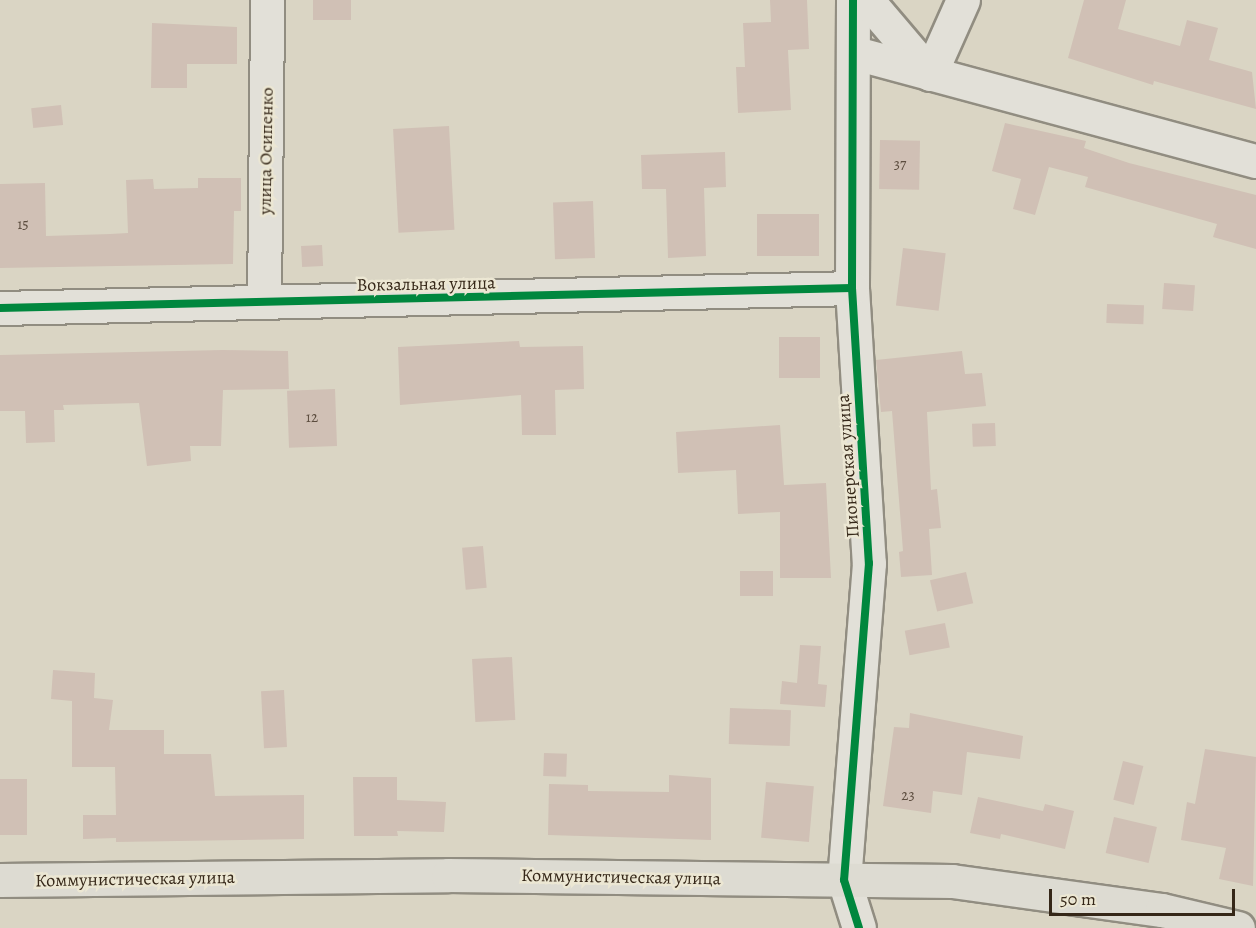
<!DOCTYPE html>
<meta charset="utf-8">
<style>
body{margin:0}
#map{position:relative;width:1256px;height:928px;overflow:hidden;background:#dad5c4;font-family:Alegreya,serif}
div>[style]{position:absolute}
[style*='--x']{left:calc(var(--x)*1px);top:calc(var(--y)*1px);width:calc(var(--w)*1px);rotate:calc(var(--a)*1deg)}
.building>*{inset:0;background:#d0c0b5;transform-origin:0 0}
.roads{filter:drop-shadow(2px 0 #918d81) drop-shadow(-2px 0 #918d81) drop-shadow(0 2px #918d81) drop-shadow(0 -2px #918d81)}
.minor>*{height:33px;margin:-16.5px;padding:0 16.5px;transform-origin:16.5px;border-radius:16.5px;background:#e2e0d8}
.major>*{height:33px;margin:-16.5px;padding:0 16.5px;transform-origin:16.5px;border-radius:16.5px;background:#dddbd2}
.cycleway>*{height:8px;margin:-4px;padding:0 4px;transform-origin:4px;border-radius:4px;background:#00873e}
span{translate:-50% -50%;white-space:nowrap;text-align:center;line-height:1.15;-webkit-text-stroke:5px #ece7d3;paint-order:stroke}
.number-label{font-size:15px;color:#5c4d3f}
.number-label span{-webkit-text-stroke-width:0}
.street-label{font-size:18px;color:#352718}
.scale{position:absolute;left:1049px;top:889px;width:186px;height:27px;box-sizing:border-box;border:3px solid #352718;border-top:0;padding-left:8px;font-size:18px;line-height:21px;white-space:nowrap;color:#352718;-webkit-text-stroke:4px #ece7d3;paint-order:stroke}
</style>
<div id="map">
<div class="building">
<div style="left:313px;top:0;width:38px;height:20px"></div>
<div style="clip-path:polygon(770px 0,807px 0,809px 49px,788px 50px,791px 110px,738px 113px,736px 67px,745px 67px,743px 23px,771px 22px)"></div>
<div style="clip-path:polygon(1084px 0,1126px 0,1118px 29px,1180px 46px,1187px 20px,1218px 28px,1209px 60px,1252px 72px,1256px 109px,1154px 81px,1153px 85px,1068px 58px)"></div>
<div style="clip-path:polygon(152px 23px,237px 27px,237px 64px,187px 64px,187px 88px,151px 88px)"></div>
<div style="left:61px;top:105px;width:20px;height:30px;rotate:84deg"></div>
<div style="clip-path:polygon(1005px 123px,1086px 141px,1084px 148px,1129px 163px,1256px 195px,1256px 249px,1213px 237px,1217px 224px,1085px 187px,1088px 177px,1049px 167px,1035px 215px,1013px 209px,1021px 179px,992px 171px)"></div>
<div style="left:449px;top:126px;width:104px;height:56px;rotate:87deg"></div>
<div style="left:880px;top:140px;width:40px;height:49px;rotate:1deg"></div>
<div style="clip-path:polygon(725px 152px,726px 187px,704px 188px,706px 256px,668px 258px,666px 189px,642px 189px,641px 155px)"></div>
<div style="clip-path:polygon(198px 178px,241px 178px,241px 211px,234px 211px,233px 264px,0 268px,0 184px,45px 183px,46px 236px,110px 234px,128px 233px,126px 180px,153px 179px,154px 189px,198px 188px)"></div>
<div style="left:593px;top:201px;width:57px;height:40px;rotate:88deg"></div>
<div style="left:757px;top:214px;width:62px;height:42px"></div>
<div style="left:322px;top:245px;width:21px;height:21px;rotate:87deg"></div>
<div style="left:903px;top:248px;width:43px;height:58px;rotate:7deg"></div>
<div style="left:1164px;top:283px;width:31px;height:26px;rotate:4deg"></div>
<div style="left:1107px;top:304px;width:37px;height:19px;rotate:2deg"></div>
<div style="left:779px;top:337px;width:41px;height:41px"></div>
<div style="clip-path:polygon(519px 341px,520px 347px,583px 346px,584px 389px,555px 390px,556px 435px,522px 435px,521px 395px,400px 405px,398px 347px)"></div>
<div style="clip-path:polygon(223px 350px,288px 351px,289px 389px,223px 390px,221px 446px,190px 446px,191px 461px,147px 466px,139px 403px,63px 405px,64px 410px,54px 410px,55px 442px,26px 443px,25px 411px,0 411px,0 355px)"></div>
<div style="clip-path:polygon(962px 351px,965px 374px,982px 373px,986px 406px,927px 412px,931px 490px,937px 489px,941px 528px,929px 529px,932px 575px,901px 577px,899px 552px,903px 551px,892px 411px,881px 412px,876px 360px)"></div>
<div style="left:335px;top:389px;width:57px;height:48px;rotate:88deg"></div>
<div style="left:995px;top:423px;width:23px;height:23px;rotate:88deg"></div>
<div style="clip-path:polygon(780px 425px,784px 485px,826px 483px,831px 578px,780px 578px,780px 512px,738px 514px,736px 470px,678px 473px,676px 432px)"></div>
<div style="left:483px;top:546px;width:42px;height:21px;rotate:85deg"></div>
<div style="left:740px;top:571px;width:33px;height:25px"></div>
<div style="left:966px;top:572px;width:32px;height:37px;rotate:77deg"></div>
<div style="left:945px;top:623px;width:25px;height:41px;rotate:79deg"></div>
<div style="clip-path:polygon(800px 645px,821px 646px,818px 684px,827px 685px,825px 707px,780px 704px,782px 681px,797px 683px)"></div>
<div style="left:512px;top:657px;width:63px;height:40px;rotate:87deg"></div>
<div style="clip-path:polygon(53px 670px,95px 673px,94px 698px,113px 700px,109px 730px,164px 730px,164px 754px,211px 754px,215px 796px,304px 795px,304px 839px,116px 842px,116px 838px,83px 839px,83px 815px,116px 815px,115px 767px,72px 767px,72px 701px,51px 699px)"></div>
<div style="left:284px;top:690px;width:57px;height:23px;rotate:87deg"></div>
<div style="left:730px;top:708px;width:61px;height:36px;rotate:2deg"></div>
<div style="clip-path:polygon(910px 713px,1023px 736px,1020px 759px,967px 752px,962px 795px,933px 791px,931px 813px,883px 806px,894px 727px,909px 728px)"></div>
<div style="clip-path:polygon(1205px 749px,1256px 757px,1253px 886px,1219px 879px,1226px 848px,1181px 840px,1187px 802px,1195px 804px)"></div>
<div style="left:544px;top:753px;width:23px;height:23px;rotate:2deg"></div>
<div style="left:1123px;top:761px;width:21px;height:40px;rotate:14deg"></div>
<div style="clip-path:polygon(669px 775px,711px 778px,711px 840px,548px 835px,549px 784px,588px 785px,588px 791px,669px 792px)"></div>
<div style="clip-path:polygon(353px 777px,397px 777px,397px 800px,446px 802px,444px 832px,397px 831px,398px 836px,354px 836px)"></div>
<div style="left:0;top:779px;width:27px;height:56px"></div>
<div style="left:766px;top:782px;width:48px;height:56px;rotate:5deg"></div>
<div style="clip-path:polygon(978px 797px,1043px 811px,1045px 804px,1074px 811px,1065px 849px,1001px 834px,1000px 839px,970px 833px)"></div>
<div style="left:1114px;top:817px;width:44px;height:37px;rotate:13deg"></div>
</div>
<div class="roads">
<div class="minor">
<div style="--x:853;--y:0;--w:288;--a:90.2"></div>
<div style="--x:852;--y:288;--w:276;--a:86.5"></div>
<div style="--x:869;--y:563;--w:318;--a:94.5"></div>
<div style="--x:844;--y:880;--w:50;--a:72.6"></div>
<div style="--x:867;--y:0;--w:97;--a:49.6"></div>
<div style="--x:930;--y:74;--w:81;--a:-66"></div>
<div style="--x:855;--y:53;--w:415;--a:15.1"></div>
<div style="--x:264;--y:301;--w:301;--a:-89.4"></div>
<div style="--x:0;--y:308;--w:852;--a:-1.34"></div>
</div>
<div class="major">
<div style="--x:0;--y:880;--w:448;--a:-0.6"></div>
<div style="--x:448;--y:875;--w:504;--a:0.68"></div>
<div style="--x:952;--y:881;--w:212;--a:7.9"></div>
<div style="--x:1162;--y:910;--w:78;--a:13.3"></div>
</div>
</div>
<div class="cycleway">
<div style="--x:853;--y:0;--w:288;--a:90.2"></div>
<div style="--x:852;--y:288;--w:276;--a:86.5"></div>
<div style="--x:869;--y:563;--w:318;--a:94.5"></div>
<div style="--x:844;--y:880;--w:50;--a:72.6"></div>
<div style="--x:0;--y:308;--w:852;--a:-1.34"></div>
</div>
<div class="number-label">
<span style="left:900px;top:165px">37</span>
<span style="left:23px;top:225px">15</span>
<span style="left:312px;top:418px">12</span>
<span style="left:908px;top:796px">23</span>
</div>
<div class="street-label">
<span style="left:266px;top:151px;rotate:-89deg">улица Осипенко</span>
<span style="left:426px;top:284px;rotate:-1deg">Вокзальная улица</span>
<span style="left:848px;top:466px;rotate:-94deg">Пионерская улица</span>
<span style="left:621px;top:877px;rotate:1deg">Коммунистическая улица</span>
<span style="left:135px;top:879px;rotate:-1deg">Коммунистическая улица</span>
</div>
<div class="scale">50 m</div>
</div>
